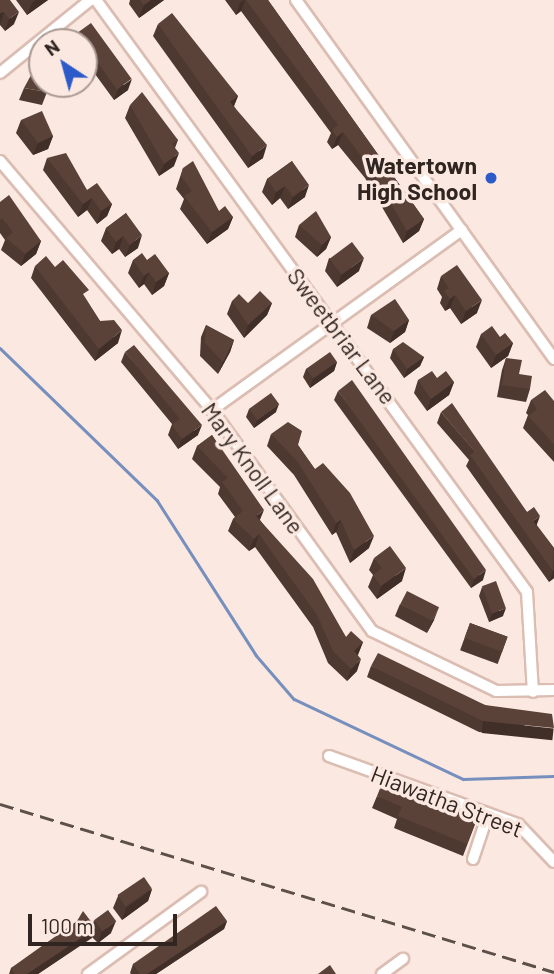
<!DOCTYPE html>
<style>
body{margin:0}
#map{position:relative;width:554px;height:974px;overflow:hidden;background:#fbe8e1;font-family:Barlow,sans-serif}
div>[style]{position:absolute}
[style*='--x']{left:calc(var(--x)*1px);top:calc(var(--y)*1px);width:calc(var(--w)*1px);rotate:calc(var(--a)*1deg)}
.stream>*{height:2.5px;margin:-1.25px;padding:0 1.25px;transform-origin:1.25px;border-radius:1.25px;background:#778fbd}
.roads{filter:drop-shadow(2px 0 #dbbdb2) drop-shadow(-2px 0 #dbbdb2) drop-shadow(0 2px #dbbdb2) drop-shadow(0 -2px #dbbdb2)}
.minor>*{height:10px;margin:-5px;padding:0 5px;transform-origin:5px;border-radius:5px;background:#fff}
.rail>*{height:2.5px;margin-top:-1.25px;transform-origin:0;background:repeating-linear-gradient(90deg,#5d504b 0 14px,transparent 0 21px)}
.wall>*{inset:0;background:#4e3931;transform-origin:0 0}
.shaded-wall>*{inset:0;background:#402e28;transform-origin:0 0}
.building>*{inset:0;background:#5b4239;transform-origin:0 0}
.dots>*{width:19px;height:19px;translate:-50% -50%;box-sizing:border-box;border:4px solid #fbe8e1;border-radius:50%}
span{translate:-50% -50%;white-space:nowrap;text-align:center;line-height:1.15;-webkit-text-stroke:7px #fbe8e1;paint-order:stroke}
.poi-label{font-size:23px;color:#302520;font-weight:700}
.right{translate:-100% -50%;text-align:right}
.street-label{font-size:23px;color:#302520}
.north{position:absolute;left:28px;top:28px;width:70px;height:70px;box-sizing:border-box;background:#fbe8e1;border:2px solid #aa9a94;border-radius:50%;rotate:324deg;font-size:19px;font-weight:700;line-height:28px;text-align:center;color:#302520}
.north::after{content:'';display:block;margin:auto;width:24px;height:32px;background:#2c5bc9;clip-path:polygon(50% 0,100% 100%,50% 72%,0 100%)}
.scale{position:absolute;left:28px;top:914px;width:149px;height:32px;box-sizing:border-box;border:4px solid #302520;border-top:0;padding-left:9px;font-size:21px;line-height:24px;white-space:nowrap;color:#302520;-webkit-text-stroke:5px #fbe8e1;paint-order:stroke}
</style>
<div id="map">
<div class="stream">
<div style="--x:0;--y:348;--w:219;--a:44.1"></div>
<div style="--x:157;--y:500;--w:184;--a:57.4"></div>
<div style="--x:256;--y:655;--w:58;--a:49.2"></div>
<div style="--x:294;--y:699;--w:187;--a:25.3"></div>
<div style="--x:463;--y:779;--w:91;--a:-1.9"></div>
</div>
<div class="roads">
<div class="minor">
<div style="--x:96;--y:0;--w:732;--a:53.94"></div>
<div style="--x:527;--y:592;--w:100;--a:86.6"></div>
<div style="--x:296;--y:0;--w:442;--a:54.3"></div>
<div style="--x:0;--y:73;--w:116;--a:-39"></div>
<div style="--x:0;--y:161;--w:327;--a:49.6"></div>
<div style="--x:212;--y:410;--w:273;--a:54.1"></div>
<div style="--x:372;--y:631;--w:138;--a:25.8"></div>
<div style="--x:496;--y:691;--w:58;--a:-1"></div>
<div style="--x:212;--y:410;--w:308;--a:-35.8"></div>
<div style="--x:329;--y:756;--w:201;--a:19.8"></div>
<div style="--x:518;--y:824;--w:52;--a:46.5"></div>
<div style="--x:473;--y:859;--w:47;--a:-71.6"></div>
<div style="--x:88;--y:974;--w:140;--a:-36"></div>
<div style="--x:382;--y:974;--w:26;--a:-36"></div>
</div>
</div>
<div class="rail">
<div style="--x:0;--y:804;--w:579;--a:16.87"></div>
</div>
<div class="wall">
<div style="clip-path:polygon(0 0,14px 24px,5px 31px,0 25px)"></div>
<div style="clip-path:polygon(16px 0,48px 0,27px 15px)"></div>
<div style="clip-path:polygon(130px 0,164px 0,139px 18px,129px 4px)"></div>
<div style="clip-path:polygon(225px 0,268px 0,424px 219px,419px 231px,403px 243px,365px 178px,338px 145px,332px 149px,327px 142px,331px 133px,241px 11px,236px 15px)"></div>
<div style="clip-path:polygon(158px 24px,238px 96px,234px 106px,263px 158px,248px 168px,153px 36px)"></div>
<div style="clip-path:polygon(76px 33px,128px 90px,114px 100px,84px 59px,84px 42px,73px 42px)"></div>
<div style="clip-path:polygon(24px 88px,47px 92px,42px 105px,19px 100px)"></div>
<div style="clip-path:polygon(130px 105px,178px 140px,175px 148px,174px 166px,159px 176px,125px 118px)"></div>
<div style="clip-path:polygon(21px 120px,53px 136px,48px 149px,33px 155px,16px 133px)"></div>
<div style="clip-path:polygon(47px 158px,87px 190px,112px 204px,107px 216px,97px 224px,87px 210px,78px 217px,43px 170px)"></div>
<div style="clip-path:polygon(292px 161px,305px 197px,288px 209px,280px 198px,272px 205px,262px 192px,267px 179px)"></div>
<div style="clip-path:polygon(183px 168px,219px 211px,233px 217px,228px 229px,207px 244px,180px 209px,184px 199px,176px 189px)"></div>
<div style="clip-path:polygon(0 202px,41px 241px,36px 254px,21px 266px,1px 250px,5px 240px,0 233px)"></div>
<div style="clip-path:polygon(126px 213px,138px 248px,125px 257px,119px 249px,112px 254px,101px 241px,106px 228px)"></div>
<div style="clip-path:polygon(299px 225px,331px 237px,326px 249px,317px 257px,295px 237px)"></div>
<div style="clip-path:polygon(329px 258px,359px 271px,337px 287px,325px 271px)"></div>
<div style="clip-path:polygon(133px 260px,147px 260px,169px 273px,164px 286px,152px 295px,144px 284px,139px 288px,128px 273px)"></div>
<div style="clip-path:polygon(35px 266px,85px 298px,100px 321px,118px 343px,95px 361px,31px 278px)"></div>
<div style="clip-path:polygon(441px 276px,477px 313px,461px 324px,450px 308px,445px 311px,440px 303px,442px 297px,437px 289px)"></div>
<div style="clip-path:polygon(232px 301px,248px 303px,272px 303px,267px 315px,244px 338px,227px 314px)"></div>
<div style="clip-path:polygon(371px 315px,409px 320px,405px 332px,390px 343px,367px 328px)"></div>
<div style="clip-path:polygon(206px 325px,234px 340px,230px 352px,218px 374px,200px 356px,201px 337px)"></div>
<div style="clip-path:polygon(481px 334px,500px 337px,513px 343px,508px 356px,491px 368px,476px 347px)"></div>
<div style="clip-path:polygon(393px 349px,424px 357px,420px 366px,404px 378px,390px 358px)"></div>
<div style="clip-path:polygon(125px 352px,198px 435px,178px 449px,168px 435px,172px 424px,121px 362px)"></div>
<div style="clip-path:polygon(506px 358px,530px 389px,526px 402px,497px 397px,502px 370px)"></div>
<div style="clip-path:polygon(337px 362px,334px 371px,310px 388px,303px 377px,306px 369px)"></div>
<div style="clip-path:polygon(437px 378px,454px 382px,449px 395px,427px 411px,414px 393px,418px 380px)"></div>
<div style="clip-path:polygon(338px 391px,483px 580px,471px 588px,334px 400px)"></div>
<div style="clip-path:polygon(531px 400px,554px 401px,554px 462px,523px 428px,528px 415px,526px 413px)"></div>
<div style="clip-path:polygon(249px 409px,276px 412px,254px 428px,246px 417px)"></div>
<div style="clip-path:polygon(441px 412px,527px 512px,554px 548px,554px 578px,549px 582px,466px 466px,469px 460px,437px 423px)"></div>
<div style="clip-path:polygon(271px 434px,298px 445px,369px 548px,350px 563px,336px 532px,332px 535px,294px 475px,267px 446px)"></div>
<div style="clip-path:polygon(212px 435px,260px 520px,346px 637px,363px 642px,358px 655px,357px 671px,347px 681px,328px 663px,313px 627px,255px 547px,249px 551px,228px 531px,233px 519px,235px 517px,218px 494px,220px 487px,192px 459px,197px 446px)"></div>
<div style="clip-path:polygon(374px 558px,402px 581px,377px 599px,368px 587px,373px 575px,369px 570px)"></div>
<div style="clip-path:polygon(482px 587px,503px 616px,489px 622px,479px 596px)"></div>
<div style="clip-path:polygon(400px 604px,434px 620px,427px 633px,395px 616px)"></div>
<div style="left:470px;top:623px;width:40px;height:29px;rotate:20deg"></div>
<div style="clip-path:polygon(371px 666px,485px 705px,550px 739px,479px 732px,367px 677px)"></div>
<div style="clip-path:polygon(377px 796px,477px 819px,463px 856px,394px 828px,397px 819px,372px 808px)"></div>
<div style="clip-path:polygon(152px 889px,148px 901px,122px 920px,113px 908px,118px 896px)"></div>
<div style="clip-path:polygon(94px 920px,111px 933px,98px 943px,92px 937px,38px 974px,9px 974px,11px 968px,93px 924px)"></div>
<div style="clip-path:polygon(227px 921px,224px 929px,156px 974px,131px 974px,130px 973px,133px 964px)"></div>
</div>
<div class="shaded-wall">
<div style="clip-path:polygon(36px 0,48px 0,27px 15px,32px 3px)"></div>
<div style="clip-path:polygon(151px 0,164px 0,139px 18px,144px 5px)"></div>
<div style="clip-path:polygon(244px 0,245px 0,241px 11px,236px 15px,240px 3px)"></div>
<div style="clip-path:polygon(4px 12px,0 24px,0 13px)"></div>
<div style="clip-path:polygon(19px 12px,14px 24px,5px 31px,9px 19px)"></div>
<div style="clip-path:polygon(132px 79px,128px 90px,114px 100px,118px 89px)"></div>
<div style="clip-path:polygon(238px 96px,233px 108px,230px 102px)"></div>
<div style="clip-path:polygon(343px 132px,338px 145px,332px 149px,337px 137px)"></div>
<div style="clip-path:polygon(53px 136px,48px 149px,33px 155px,38px 143px)"></div>
<div style="clip-path:polygon(267px 145px,263px 158px,248px 168px,252px 156px)"></div>
<div style="clip-path:polygon(179px 153px,174px 166px,159px 176px,164px 164px)"></div>
<div style="clip-path:polygon(309px 185px,305px 197px,288px 209px,293px 197px)"></div>
<div style="clip-path:polygon(285px 186px,280px 198px,272px 205px,276px 192px)"></div>
<div style="clip-path:polygon(92px 198px,87px 210px,78px 217px,83px 204px)"></div>
<div style="clip-path:polygon(112px 204px,107px 216px,97px 224px,101px 211px)"></div>
<div style="clip-path:polygon(233px 217px,228px 229px,207px 244px,212px 232px)"></div>
<div style="clip-path:polygon(424px 219px,419px 231px,403px 243px,407px 231px)"></div>
<div style="clip-path:polygon(142px 235px,138px 248px,125px 257px,130px 245px)"></div>
<div style="clip-path:polygon(123px 236px,119px 249px,112px 254px,116px 242px)"></div>
<div style="clip-path:polygon(331px 237px,326px 249px,317px 257px,322px 245px)"></div>
<div style="clip-path:polygon(41px 241px,36px 254px,21px 266px,25px 254px)"></div>
<div style="clip-path:polygon(364px 258px,359px 271px,337px 287px,341px 275px)"></div>
<div style="clip-path:polygon(149px 272px,144px 284px,139px 288px,144px 276px)"></div>
<div style="clip-path:polygon(169px 273px,164px 286px,152px 295px,156px 282px)"></div>
<div style="clip-path:polygon(455px 295px,450px 308px,445px 311px,450px 299px)"></div>
<div style="clip-path:polygon(482px 300px,477px 313px,461px 324px,466px 311px)"></div>
<div style="clip-path:polygon(272px 303px,267px 315px,244px 338px,248px 325px)"></div>
<div style="clip-path:polygon(409px 320px,405px 332px,390px 343px,394px 331px)"></div>
<div style="clip-path:polygon(122px 330px,118px 343px,95px 361px,99px 349px)"></div>
<div style="clip-path:polygon(234px 340px,230px 352px,218px 374px,223px 362px)"></div>
<div style="clip-path:polygon(513px 343px,508px 356px,491px 368px,496px 355px)"></div>
<div style="clip-path:polygon(424px 357px,420px 366px,404px 378px,407px 369px)"></div>
<div style="clip-path:polygon(337px 362px,334px 371px,310px 388px,313px 379px)"></div>
<div style="clip-path:polygon(454px 382px,449px 395px,427px 411px,431px 399px)"></div>
<div style="clip-path:polygon(279px 404px,276px 412px,254px 428px,257px 420px)"></div>
<div style="clip-path:polygon(202px 425px,198px 435px,178px 449px,182px 439px)"></div>
<div style="clip-path:polygon(264px 510px,259px 522px,256px 516px)"></div>
<div style="clip-path:polygon(540px 516px,536px 527px,533px 521px)"></div>
<div style="clip-path:polygon(341px 520px,336px 532px,332px 535px,336px 523px)"></div>
<div style="clip-path:polygon(259px 534px,255px 547px,249px 551px,254px 539px)"></div>
<div style="clip-path:polygon(374px 536px,369px 548px,350px 563px,354px 550px)"></div>
<div style="clip-path:polygon(406px 568px,402px 581px,377px 599px,381px 586px)"></div>
<div style="clip-path:polygon(486px 570px,483px 580px,471px 588px,474px 579px)"></div>
<div style="clip-path:polygon(554px 570px,554px 578px,549px 582px,553px 571px)"></div>
<div style="clip-path:polygon(439px 607px,434px 620px,427px 633px,432px 621px)"></div>
<div style="clip-path:polygon(506px 608px,503px 616px,489px 622px,492px 614px)"></div>
<div style="clip-path:polygon(363px 642px,358px 654px,349px 663px,354px 651px)"></div>
<div style="clip-path:polygon(361px 659px,357px 671px,347px 681px,351px 669px)"></div>
<div style="left:483px;top:721px;width:71px;height:12px;rotate:6deg"></div>
<div style="clip-path:polygon(152px 889px,148px 901px,122px 920px,126px 908px)"></div>
<div style="clip-path:polygon(116px 921px,111px 933px,98px 943px,102px 931px)"></div>
<div style="clip-path:polygon(227px 921px,224px 929px,156px 974px,147px 974px)"></div>
<div style="clip-path:polygon(96px 928px,92px 938px,38px 974px,27px 974px)"></div>
</div>
<div class="building">
<div style="clip-path:polygon(0 0,10px 0,19px 12px,9px 19px,4px 12px,0 13px)"></div>
<div style="clip-path:polygon(140px 0,151px 0,144px 5px)"></div>
<div style="clip-path:polygon(246px 0,268px 0,424px 219px,407px 231px,369px 166px,343px 132px,337px 137px,332px 130px,338px 125px)"></div>
<div style="clip-path:polygon(172px 13px,238px 96px,230px 102px,267px 145px,252px 156px,158px 24px)"></div>
<div style="left:91px;top:23px;width:69px;height:18px;rotate:54deg"></div>
<div style="clip-path:polygon(37px 64px,42px 65px,42px 84px,48px 84px,47px 92px,24px 88px)"></div>
<div style="clip-path:polygon(142px 92px,178px 140px,172px 144px,179px 153px,164px 164px,130px 105px)"></div>
<div style="clip-path:polygon(42px 111px,53px 136px,38px 143px,21px 120px)"></div>
<div style="clip-path:polygon(66px 153px,87px 190px,97px 183px,112px 204px,101px 211px,92px 198px,83px 204px,47px 158px)"></div>
<div style="clip-path:polygon(193px 161px,219px 211px,225px 206px,233px 217px,212px 232px,184px 196px,192px 191px,181px 176px,183px 168px)"></div>
<div style="clip-path:polygon(292px 161px,309px 185px,293px 197px,285px 186px,276px 192px,267px 179px)"></div>
<div style="clip-path:polygon(9px 195px,41px 241px,25px 254px,6px 238px,13px 232px,2px 218px,0 220px,0 202px)"></div>
<div style="clip-path:polygon(316px 211px,331px 237px,322px 245px,299px 225px)"></div>
<div style="clip-path:polygon(126px 213px,142px 235px,130px 245px,123px 236px,116px 242px,106px 228px)"></div>
<div style="left:352px;top:242px;width:20px;height:28px;rotate:53deg"></div>
<div style="clip-path:polygon(142px 253px,147px 260px,155px 254px,169px 273px,156px 282px,149px 272px,144px 276px,133px 260px)"></div>
<div style="clip-path:polygon(46px 256px,55px 267px,63px 260px,89px 290px,83px 294px,100px 321px,114px 320px,122px 330px,99px 349px,35px 266px)"></div>
<div style="clip-path:polygon(457px 265px,482px 300px,466px 311px,455px 295px,450px 299px,444px 291px,449px 288px,441px 276px)"></div>
<div style="clip-path:polygon(260px 291px,272px 303px,248px 325px,232px 301px,239px 294px,248px 303px)"></div>
<div style="clip-path:polygon(395px 299px,409px 320px,394px 331px,371px 315px)"></div>
<div style="clip-path:polygon(206px 325px,234px 340px,223px 362px,205px 343px)"></div>
<div style="clip-path:polygon(492px 326px,500px 337px,505px 333px,513px 343px,496px 355px,481px 334px)"></div>
<div style="clip-path:polygon(403px 342px,424px 357px,407px 369px,393px 349px)"></div>
<div style="clip-path:polygon(134px 345px,202px 425px,182px 439px,172px 425px,180px 419px,125px 352px)"></div>
<div style="left:330px;top:352px;width:12px;height:29px;rotate:55deg"></div>
<div style="clip-path:polygon(506px 358px,522px 360px,519px 374px,532px 376px,530px 389px,502px 385px)"></div>
<div style="clip-path:polygon(432px 371px,437px 378px,446px 371px,454px 382px,431px 399px,418px 380px)"></div>
<div style="clip-path:polygon(352px 380px,486px 570px,474px 579px,338px 391px)"></div>
<div style="clip-path:polygon(545px 390px,554px 401px,554px 444px,528px 416px,537px 409px,531px 400px)"></div>
<div style="left:271px;top:393px;width:14px;height:27px;rotate:54deg"></div>
<div style="clip-path:polygon(452px 403px,527px 512px,534px 507px,540px 516px,533px 521px,554px 548px,553px 571px,470px 455px,475px 452px,441px 412px)"></div>
<div style="clip-path:polygon(288px 422px,302px 431px,298px 445px,315px 469px,323px 463px,350px 493px,374px 536px,354px 550px,341px 520px,336px 523px,298px 462px,271px 434px)"></div>
<div style="clip-path:polygon(212px 435px,264px 510px,256px 516px,313px 579px,346px 637px,351px 631px,363px 642px,354px 651px,361px 659px,351px 669px,333px 651px,317px 615px,259px 534px,254px 539px,233px 519px,243px 511px,222px 482px,228px 478px,197px 446px)"></div>
<div style="clip-path:polygon(390px 546px,406px 568px,381px 586px,373px 575px,382px 568px,374px 558px)"></div>
<div style="left:496px;top:581px;width:29px;height:15px;rotate:70deg"></div>
<div style="left:407px;top:591px;width:36px;height:15px;rotate:27deg"></div>
<div style="left:470px;top:623px;width:40px;height:16px;rotate:20deg"></div>
<div style="clip-path:polygon(378px 653px,485px 705px,552px 714px,554px 728px,483px 721px,371px 666px)"></div>
<div style="clip-path:polygon(383px 781px,477px 819px,467px 844px,398px 816px,402px 807px,377px 796px)"></div>
<div style="left:144px;top:877px;width:14px;height:32px;rotate:56deg"></div>
<div style="clip-path:polygon(216px 906px,227px 921px,147px 974px,140px 974px,133px 964px)"></div>
<div style="left:108px;top:910px;width:14px;height:17px;rotate:54deg"></div>
<div style="clip-path:polygon(83px 911px,96px 928px,27px 974px,15px 974px,11px 968px,77px 921px)"></div>
<div style="clip-path:polygon(330px 965px,336px 974px,318px 974px)"></div>
</div>
<div class="dots">
<div style="left:491px;top:178px;background:#2c5bc9"></div>
</div>
<div class="poi-label">
<span class="right" style="left:477px;top:178px">Watertown<br>High School</span>
</div>
<div class="street-label">
<span style="left:342px;top:336px;rotate:53deg">Sweetbriar Lane</span>
<span style="left:253px;top:468px;rotate:54deg">Mary Knoll Lane</span>
<span style="left:447px;top:801px;rotate:21deg">Hiawatha Street</span>
</div>
<div class="north">N</div>
<div class="scale">100 m</div>
</div>
